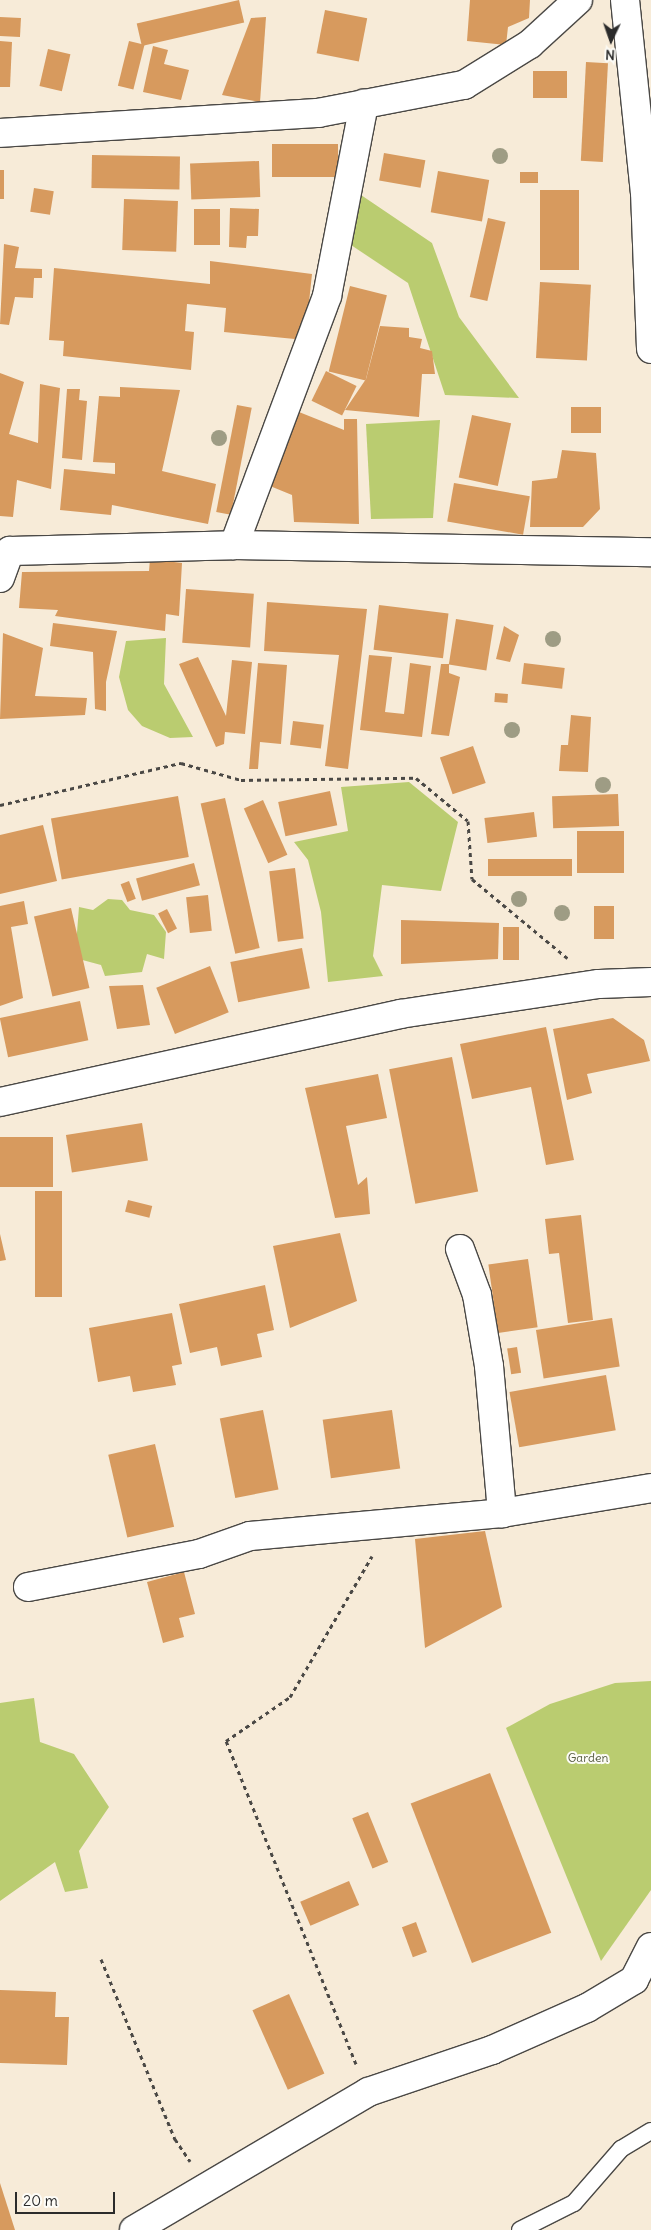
<!DOCTYPE html>
<style>
body{margin:0}
#map{position:relative;width:651px;height:2230px;overflow:hidden;background:#f7ebd8;font-family:Delius,sans-serif}
div>[style]{position:absolute}
[style*='--x']{left:calc(var(--x)*1px);top:calc(var(--y)*1px);width:calc(var(--w)*1px);rotate:calc(var(--a)*1deg)}
.green>*{inset:0;background:#bacc70}
.building>*{inset:0;background:#d79a5e;transform-origin:0 0}
.path>*{height:3px;margin-top:-1.5px;transform-origin:0;background:repeating-linear-gradient(90deg,#4a4845 0 4px,transparent 0 8px)}
.roads{filter:drop-shadow(1px 0 #4a4845) drop-shadow(-1px 0 #4a4845) drop-shadow(0 1px #4a4845) drop-shadow(0 -1px #4a4845)}
.service>*{height:16px;margin:-8px;padding:0 8px;transform-origin:8px;border-radius:8px;background:#fff}
.minor>*{height:28px;margin:-14px;padding:0 14px;transform-origin:14px;border-radius:14px;background:#fff}
.trees>*{width:16px;height:16px;margin:-8px;border-radius:50%;background:#9e9c84}
span{translate:-50% -50%;white-space:nowrap;text-align:center;line-height:1.15;-webkit-text-stroke:4px #fdfcf7;paint-order:stroke}
.park-label{font-size:12px;color:#565b40}
.north{position:absolute;left:586px;top:15px;width:50px;height:50px;-webkit-text-stroke:4px #fdfcf7;paint-order:stroke;rotate:183deg;font-size:14px;font-weight:700;line-height:20px;text-align:center;color:#2b2b2b}
.north::after{content:'';display:block;margin:auto;width:18px;height:22px;background:#2b2b2b;clip-path:polygon(50% 0,100% 100%,50% 72%,0 100%)}
.scale{position:absolute;left:15px;top:2192px;width:100px;height:22px;box-sizing:border-box;border:2px solid #2b2b2b;border-top:0;padding-left:6px;font-size:15px;line-height:18px;white-space:nowrap;color:#2b2b2b;-webkit-text-stroke:4px #fdfcf7;paint-order:stroke}
</style>
<div id="map">
<div class="green">
<div style="clip-path:polygon(361px 195px,432px 243px,459px 317px,519px 398px,445px 395px,408px 283px,333px 233px)"></div>
<div style="clip-path:polygon(440px 420px,433px 518px,371px 519px,366px 424px)"></div>
<div style="clip-path:polygon(166px 638px,164px 684px,193px 737px,170px 738px,142px 726px,128px 710px,119px 677px,126px 641px)"></div>
<div style="clip-path:polygon(409px 782px,458px 822px,441px 891px,382px 885px,373px 956px,383px 976px,328px 982px,321px 912px,308px 860px,294px 842px,348px 831px,341px 787px)"></div>
<div style="clip-path:polygon(108px 899px,122px 900px,130px 910px,154px 915px,166px 932px,164px 959px,147px 954px,142px 972px,105px 976px,101px 965px,75px 958px,79px 907px,93px 910px)"></div>
<div style="clip-path:polygon(651px 1681px,651px 1890px,601px 1961px,506px 1728px,550px 1704px,615px 1683px)"></div>
<div style="clip-path:polygon(34px 1698px,40px 1742px,74px 1754px,109px 1807px,79px 1851px,88px 1888px,65px 1892px,55px 1862px,0 1901px,0 1703px)"></div>
</div>
<div class="building">
<div style="left:239px;top:0;width:23px;height:105px;rotate:77deg"></div>
<div style="clip-path:polygon(470px 0,530px 0,529px 18px,508px 27px,506px 45px,467px 41px)"></div>
<div style="left:325px;top:10px;width:43px;height:44px;rotate:11deg"></div>
<div style="left:0;top:17px;width:21px;height:19px;rotate:3deg"></div>
<div style="clip-path:polygon(266px 17px,260px 102px,222px 95px,251px 18px)"></div>
<div style="clip-path:polygon(0 41px,12px 42px,10px 87px,0 87px)"></div>
<div style="left:129px;top:41px;width:16px;height:46px;rotate:14deg"></div>
<div style="clip-path:polygon(153px 46px,168px 50px,164px 64px,189px 70px,181px 100px,143px 92px)"></div>
<div style="left:48px;top:49px;width:23px;height:38px;rotate:13deg"></div>
<div style="left:586px;top:62px;width:22px;height:99px;rotate:3deg"></div>
<div style="left:567px;top:71px;width:27px;height:34px;rotate:90deg"></div>
<div style="left:338px;top:144px;width:33px;height:66px;rotate:90deg"></div>
<div style="left:384px;top:153px;width:42px;height:28px;rotate:10deg"></div>
<div style="left:92px;top:155px;width:88px;height:33px;rotate:1deg"></div>
<div style="left:259px;top:161px;width:36px;height:69px;rotate:88deg"></div>
<div style="left:0;top:170px;width:4px;height:29px"></div>
<div style="left:438px;top:171px;width:52px;height:42px;rotate:10deg"></div>
<div style="left:520px;top:172px;width:18px;height:11px"></div>
<div style="left:34px;top:188px;width:20px;height:24px;rotate:9deg"></div>
<div style="left:540px;top:190px;width:39px;height:80px"></div>
<div style="left:124px;top:199px;width:54px;height:51px;rotate:2deg"></div>
<div style="clip-path:polygon(230px 208px,259px 209px,258px 236px,247px 236px,246px 248px,229px 247px)"></div>
<div style="left:194px;top:209px;width:26px;height:36px"></div>
<div style="left:488px;top:218px;width:18px;height:81px;rotate:13deg"></div>
<div style="clip-path:polygon(4px 244px,19px 247px,15px 268px,42px 269px,42px 278px,34px 278px,33px 298px,15px 297px,9px 325px,0 324px)"></div>
<div style="clip-path:polygon(210px 261px,312px 274px,305px 340px,224px 332px,226px 308px,187px 304px,185px 331px,194px 332px,191px 370px,63px 356px,64px 341px,49px 340px,54px 268px,210px 284px)"></div>
<div style="left:540px;top:282px;width:51px;height:76px;rotate:3deg"></div>
<div style="left:350px;top:286px;width:38px;height:88px;rotate:14deg"></div>
<div style="clip-path:polygon(380px 326px,409px 328px,409px 337px,422px 339px,420px 348px,432px 351px,435px 374px,422px 374px,419px 417px,345px 410px,366px 379px)"></div>
<div style="left:326px;top:371px;width:34px;height:33px;rotate:26deg"></div>
<div style="clip-path:polygon(0 373px,24px 382px,9px 434px,38px 443px,40px 384px,60px 388px,51px 489px,17px 480px,13px 517px,0 516px)"></div>
<div style="clip-path:polygon(120px 387px,180px 390px,162px 471px,216px 484px,208px 524px,112px 505px,111px 515px,60px 510px,64px 469px,115px 474px,115px 463px,93px 462px,99px 396px,120px 397px)"></div>
<div style="clip-path:polygon(67px 389px,80px 389px,79px 400px,87px 401px,82px 460px,62px 458px)"></div>
<div style="left:237px;top:405px;width:15px;height:109px;rotate:11deg"></div>
<div style="left:571px;top:407px;width:30px;height:26px"></div>
<div style="clip-path:polygon(299px 412px,344px 430px,344px 419px,357px 419px,359px 524px,294px 522px,292px 495px,270px 486px)"></div>
<div style="left:472px;top:415px;width:40px;height:64px;rotate:12deg"></div>
<div style="clip-path:polygon(562px 450px,596px 453px,600px 509px,583px 527px,530px 527px,532px 481px,557px 478px)"></div>
<div style="left:454px;top:483px;width:77px;height:39px;rotate:10deg"></div>
<div style="clip-path:polygon(150px 559px,182px 563px,179px 616px,166px 614px,165px 631px,55px 616px,58px 610px,19px 608px,22px 572px,149px 571px)"></div>
<div style="left:186px;top:589px;width:68px;height:54px;rotate:4deg"></div>
<div style="clip-path:polygon(267px 602px,367px 609px,348px 769px,325px 766px,339px 655px,264px 651px)"></div>
<div style="left:379px;top:605px;width:70px;height:45px;rotate:7deg"></div>
<div style="left:456px;top:619px;width:38px;height:46px;rotate:9deg"></div>
<div style="clip-path:polygon(53px 623px,117px 631px,106px 682px,106px 711px,95px 709px,93px 652px,50px 646px)"></div>
<div style="clip-path:polygon(504px 626px,519px 635px,510px 662px,496px 659px)"></div>
<div style="clip-path:polygon(3px 633px,43px 648px,35px 696px,87px 698px,85px 715px,0 719px)"></div>
<div style="clip-path:polygon(369px 655px,392px 657px,385px 712px,404px 714px,410px 663px,431px 666px,422px 737px,360px 730px)"></div>
<div style="clip-path:polygon(198px 657px,226px 716px,232px 660px,252px 662px,245px 734px,225px 732px,224px 744px,216px 747px,179px 664px)"></div>
<div style="clip-path:polygon(258px 663px,287px 665px,281px 744px,260px 742px,258px 769px,249px 769px)"></div>
<div style="left:524px;top:663px;width:41px;height:21px;rotate:7deg"></div>
<div style="clip-path:polygon(441px 664px,449px 664px,449px 673px,460px 677px,449px 736px,431px 734px)"></div>
<div style="left:495px;top:693px;width:13px;height:9px;rotate:4deg"></div>
<div style="clip-path:polygon(571px 715px,591px 717px,588px 772px,559px 771px,561px 745px,568px 745px)"></div>
<div style="left:293px;top:721px;width:31px;height:24px;rotate:7deg"></div>
<div style="left:473px;top:746px;width:39px;height:35px;rotate:71deg"></div>
<div style="left:330px;top:791px;width:35px;height:53px;rotate:78deg"></div>
<div style="left:618px;top:794px;width:32px;height:66px;rotate:88deg"></div>
<div style="left:178px;top:796px;width:62px;height:129px;rotate:80deg"></div>
<div style="left:225px;top:798px;width:154px;height:25px;rotate:77deg"></div>
<div style="left:263px;top:800px;width:60px;height:21px;rotate:66deg"></div>
<div style="left:534px;top:812px;width:25px;height:50px;rotate:83deg"></div>
<div style="clip-path:polygon(43px 825px,57px 881px,0 894px,0 835px)"></div>
<div style="left:624px;top:831px;width:42px;height:47px;rotate:90deg"></div>
<div style="left:572px;top:859px;width:17px;height:84px;rotate:90deg"></div>
<div style="left:194px;top:863px;width:23px;height:60px;rotate:75deg"></div>
<div style="left:295px;top:868px;width:71px;height:26px;rotate:83deg"></div>
<div style="left:129px;top:881px;width:19px;height:9px;rotate:69deg"></div>
<div style="left:208px;top:895px;width:36px;height:22px;rotate:84deg"></div>
<div style="clip-path:polygon(24px 901px,28px 924px,11px 927px,23px 998px,0 1006px,0 906px)"></div>
<div style="left:594px;top:906px;width:20px;height:33px"></div>
<div style="left:71px;top:908px;width:82px;height:38px;rotate:77deg"></div>
<div style="left:167px;top:909px;width:22px;height:10px;rotate:63deg"></div>
<div style="clip-path:polygon(401px 920px,499px 923px,498px 959px,401px 964px)"></div>
<div style="left:503px;top:927px;width:16px;height:33px"></div>
<div style="left:302px;top:948px;width:41px;height:73px;rotate:79deg"></div>
<div style="left:210px;top:966px;width:50px;height:58px;rotate:68deg"></div>
<div style="clip-path:polygon(143px 985px,150px 1025px,117px 1029px,109px 986px)"></div>
<div style="left:80px;top:1001px;width:40px;height:82px;rotate:78deg"></div>
<div style="clip-path:polygon(613px 1018px,644px 1040px,650px 1061px,587px 1074px,592px 1093px,567px 1100px,553px 1029px)"></div>
<div style="clip-path:polygon(546px 1027px,574px 1160px,546px 1165px,531px 1087px,472px 1099px,460px 1044px)"></div>
<div style="left:452px;top:1057px;width:137px;height:64px;rotate:79deg"></div>
<div style="clip-path:polygon(378px 1074px,387px 1118px,346px 1126px,358px 1185px,367px 1177px,370px 1214px,335px 1218px,305px 1088px)"></div>
<div style="left:142px;top:1123px;width:38px;height:77px;rotate:81deg"></div>
<div style="left:53px;top:1137px;width:50px;height:53px;rotate:90deg"></div>
<div style="left:35px;top:1191px;width:27px;height:106px"></div>
<div style="left:128px;top:1200px;width:25px;height:12px;rotate:14deg"></div>
<div style="clip-path:polygon(581px 1215px,593px 1320px,568px 1323px,559px 1253px,549px 1254px,545px 1219px)"></div>
<div style="clip-path:polygon(340px 1233px,357px 1301px,290px 1328px,273px 1246px)"></div>
<div style="clip-path:polygon(0 1234px,6px 1260px,0 1261px)"></div>
<div style="left:528px;top:1259px;width:69px;height:40px;rotate:82deg"></div>
<div style="clip-path:polygon(265px 1285px,274px 1330px,257px 1334px,262px 1357px,221px 1366px,217px 1347px,190px 1353px,179px 1304px)"></div>
<div style="clip-path:polygon(172px 1313px,182px 1364px,172px 1366px,176px 1385px,133px 1392px,130px 1376px,98px 1382px,89px 1328px)"></div>
<div style="left:612px;top:1318px;width:49px;height:77px;rotate:81deg"></div>
<div style="left:517px;top:1347px;width:26px;height:10px;rotate:81deg"></div>
<div style="left:606px;top:1375px;width:56px;height:98px;rotate:80deg"></div>
<div style="left:263px;top:1410px;width:81px;height:44px;rotate:79deg"></div>
<div style="left:392px;top:1410px;width:59px;height:70px;rotate:82deg"></div>
<div style="left:155px;top:1444px;width:85px;height:48px;rotate:77deg"></div>
<div style="clip-path:polygon(485px 1531px,502px 1607px,425px 1648px,415px 1539px)"></div>
<div style="clip-path:polygon(184px 1572px,195px 1614px,179px 1618px,184px 1637px,163px 1643px,147px 1582px)"></div>
<div style="left:490px;top:1773px;width:171px;height:85px;rotate:69deg"></div>
<div style="left:368px;top:1812px;width:54px;height:17px;rotate:68deg"></div>
<div style="left:349px;top:1881px;width:26px;height:53px;rotate:67deg"></div>
<div style="left:416px;top:1922px;width:32px;height:15px;rotate:70deg"></div>
<div style="clip-path:polygon(0 1990px,56px 1992px,55px 2017px,69px 2017px,67px 2065px,0 2063px)"></div>
<div style="left:289px;top:1994px;width:87px;height:40px;rotate:66deg"></div>
<div style="clip-path:polygon(0 2183px,15px 2230px,0 2230px)"></div>
</div>
<div class="path">
<div style="--x:0;--y:805;--w:186;--a:-13.1"></div>
<div style="--x:181;--y:763;--w:62;--a:15.8"></div>
<div style="--x:241;--y:780;--w:175;--a:-0.7"></div>
<div style="--x:416;--y:778;--w:67;--a:39.6"></div>
<div style="--x:468;--y:821;--w:58;--a:86.1"></div>
<div style="--x:472;--y:879;--w:124;--a:39.7"></div>
<div style="--x:101;--y:1959;--w:195;--a:67.7"></div>
<div style="--x:175;--y:2139;--w:27;--a:56"></div>
<div style="--x:356;--y:2064;--w:348;--a:-111.9"></div>
<div style="--x:226;--y:1741;--w:78;--a:-34.5"></div>
<div style="--x:290;--y:1697;--w:163;--a:-59.8"></div>
</div>
<div class="roads">
<div class="service">
<div style="--x:520;--y:2230;--w:60;--a:-26.6"></div>
<div style="--x:574;--y:2203;--w:72;--a:-49"></div>
<div style="--x:621;--y:2149;--w:35;--a:-31"></div>
</div>
<div class="minor">
<div style="--x:625;--y:0;--w:193;--a:84.1"></div>
<div style="--x:645;--y:192;--w:157;--a:87.8"></div>
<div style="--x:0;--y:133;--w:319;--a:-3.6"></div>
<div style="--x:318;--y:113;--w:149;--a:-10.9"></div>
<div style="--x:464;--y:85;--w:78;--a:-31.8"></div>
<div style="--x:530;--y:44;--w:65;--a:-42.5"></div>
<div style="--x:234;--y:545;--w:266;--a:-69.5"></div>
<div style="--x:327;--y:296;--w:196;--a:-79.1"></div>
<div style="--x:0;--y:578;--w:29;--a:-70"></div>
<div style="--x:10;--y:551;--w:224;--a:-1.5"></div>
<div style="--x:234;--y:545;--w:417;--a:1"></div>
<div style="--x:0;--y:1102;--w:410;--a:-12.4"></div>
<div style="--x:400;--y:1014;--w:201;--a:-8.6"></div>
<div style="--x:599;--y:984;--w:52;--a:-2.2"></div>
<div style="--x:460;--y:1249;--w:49;--a:69.7"></div>
<div style="--x:477;--y:1295;--w:72;--a:80.4"></div>
<div style="--x:489;--y:1366;--w:148;--a:84.9"></div>
<div style="--x:28;--y:1587;--w:174;--a:-10.9"></div>
<div style="--x:199;--y:1554;--w:54;--a:-19.4"></div>
<div style="--x:250;--y:1536;--w:253;--a:-5.2"></div>
<div style="--x:502;--y:1513;--w:151;--a:-9.5"></div>
<div style="--x:134;--y:2230;--w:272;--a:-30.5"></div>
<div style="--x:368;--y:2092;--w:131;--a:-18.7"></div>
<div style="--x:492;--y:2050;--w:104;--a:-23.9"></div>
<div style="--x:587;--y:2008;--w:55;--a:-30.8"></div>
<div style="--x:634;--y:1980;--w:37;--a:-63"></div>
</div>
</div>
<div class="trees">
<div style="left:500px;top:156px"></div>
<div style="left:219px;top:438px"></div>
<div style="left:553px;top:639px"></div>
<div style="left:512px;top:730px"></div>
<div style="left:603px;top:785px"></div>
<div style="left:519px;top:899px"></div>
<div style="left:562px;top:913px"></div>
</div>
<div class="park-label">
<span style="left:588px;top:1758px">Garden</span>
</div>
<div class="north">N</div>
<div class="scale">20 m</div>
</div>
